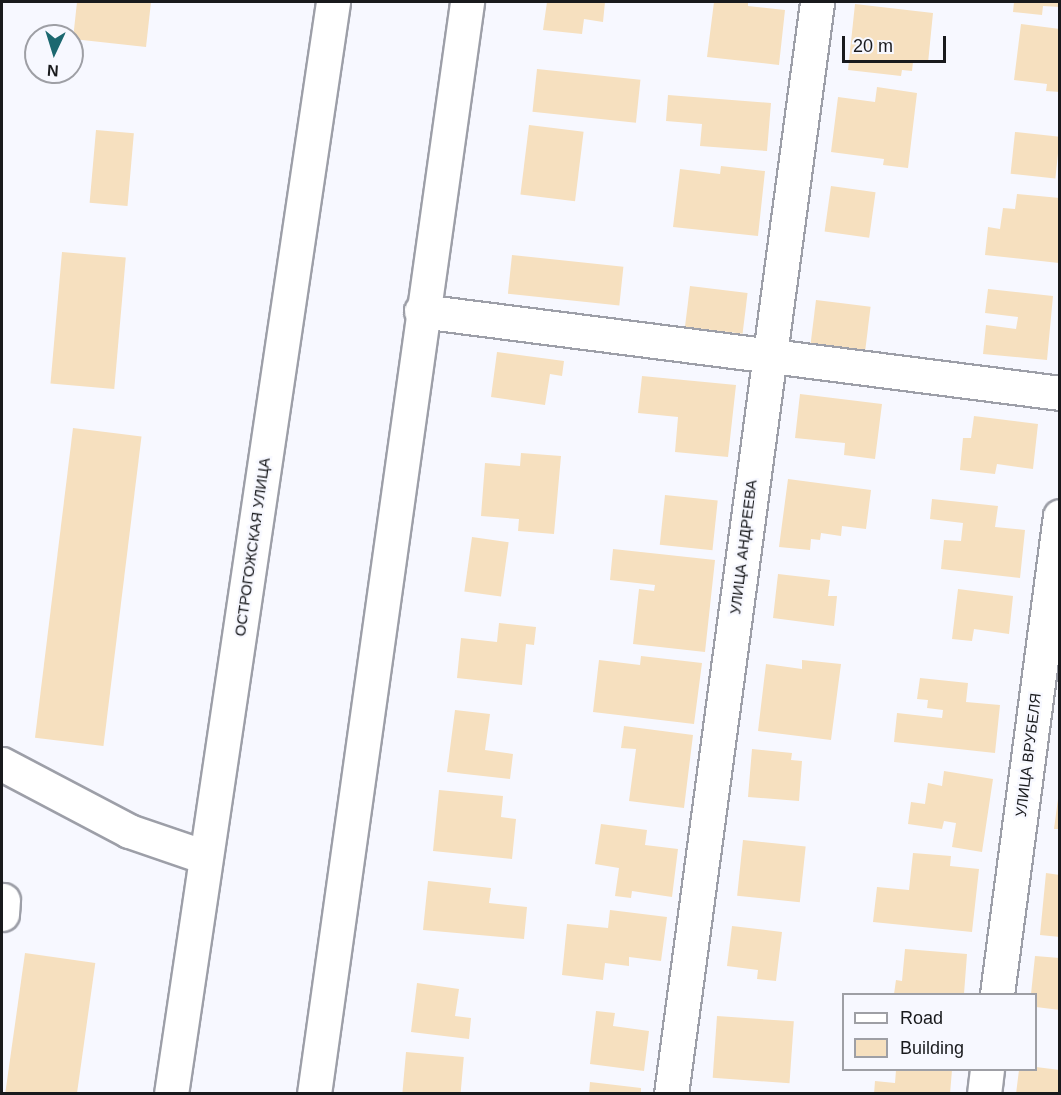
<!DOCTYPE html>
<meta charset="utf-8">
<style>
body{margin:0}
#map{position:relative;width:1061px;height:1095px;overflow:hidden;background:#f7f8ff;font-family:Helvetica,sans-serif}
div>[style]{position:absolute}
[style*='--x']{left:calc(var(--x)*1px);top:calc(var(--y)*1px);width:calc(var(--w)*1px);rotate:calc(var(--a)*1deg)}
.building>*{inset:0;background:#f6e0bf;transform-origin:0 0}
.roads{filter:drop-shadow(2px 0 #9d9fa8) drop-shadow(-2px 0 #9d9fa8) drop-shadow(0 2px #9d9fa8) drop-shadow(0 -2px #9d9fa8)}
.minor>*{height:33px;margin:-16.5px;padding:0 16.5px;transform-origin:16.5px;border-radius:16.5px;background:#fff}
span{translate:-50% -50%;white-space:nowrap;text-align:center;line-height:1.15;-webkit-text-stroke:4.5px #f7f8ff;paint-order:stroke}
.street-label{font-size:15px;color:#191a1d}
.frame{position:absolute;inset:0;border:3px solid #191a1d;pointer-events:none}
.legend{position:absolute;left:842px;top:993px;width:195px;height:78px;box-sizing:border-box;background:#f7f8ff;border:2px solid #9e9fa5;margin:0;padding:8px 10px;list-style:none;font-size:18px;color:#191a1d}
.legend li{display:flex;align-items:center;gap:12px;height:30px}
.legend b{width:30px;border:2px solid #9e9fa5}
.north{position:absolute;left:24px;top:24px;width:60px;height:60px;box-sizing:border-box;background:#f7f8ff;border:2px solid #9e9fa5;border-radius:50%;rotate:184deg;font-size:16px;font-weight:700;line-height:24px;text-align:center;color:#191a1d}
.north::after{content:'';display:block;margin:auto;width:21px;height:27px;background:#1c6870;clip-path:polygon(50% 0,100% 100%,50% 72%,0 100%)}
.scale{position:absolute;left:842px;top:36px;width:104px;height:27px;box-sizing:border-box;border:3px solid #191a1d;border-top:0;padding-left:8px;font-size:18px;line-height:21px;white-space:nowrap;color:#191a1d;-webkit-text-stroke:4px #f7f8ff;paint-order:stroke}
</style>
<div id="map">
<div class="building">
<div style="clip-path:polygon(77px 2px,151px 2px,146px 47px,73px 39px)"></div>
<div style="clip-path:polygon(547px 2px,605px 2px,603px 22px,584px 19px,582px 34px,543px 30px)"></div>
<div style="clip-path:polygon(714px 2px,748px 2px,748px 6px,785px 10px,779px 65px,707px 57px)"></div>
<div style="clip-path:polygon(1014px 2px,1060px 2px,1060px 7px,1043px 6px,1042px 15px,1013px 12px)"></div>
<div style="clip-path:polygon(855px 4px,933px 13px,928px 63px,913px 62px,912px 71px,902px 70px,901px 76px,848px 70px)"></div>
<div style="clip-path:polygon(1021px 24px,1060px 29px,1060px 92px,1046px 91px,1047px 84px,1014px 80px)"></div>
<div style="left:537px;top:69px;width:104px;height:43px;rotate:6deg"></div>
<div style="clip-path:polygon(877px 87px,917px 93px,908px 168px,883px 165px,884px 159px,831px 152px,838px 97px,875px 102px)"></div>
<div style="clip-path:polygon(668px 95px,771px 103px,767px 151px,700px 146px,702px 124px,666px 121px)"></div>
<div style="left:529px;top:125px;width:55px;height:70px;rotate:7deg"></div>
<div style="left:96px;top:130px;width:38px;height:73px;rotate:5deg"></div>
<div style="left:1015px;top:132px;width:45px;height:42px;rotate:6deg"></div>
<div style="clip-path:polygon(721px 166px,765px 171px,758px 236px,673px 227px,680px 169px,720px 174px)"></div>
<div style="left:831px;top:186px;width:45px;height:46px;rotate:8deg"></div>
<div style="clip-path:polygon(1017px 194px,1060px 198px,1059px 263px,985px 255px,988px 227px,1000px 229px,1003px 208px,1015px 209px)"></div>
<div style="left:62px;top:252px;width:64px;height:132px;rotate:5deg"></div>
<div style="left:512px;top:255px;width:112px;height:39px;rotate:6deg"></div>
<div style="left:690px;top:286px;width:58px;height:41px;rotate:7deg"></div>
<div style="clip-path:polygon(988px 289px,1053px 296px,1047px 360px,983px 354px,986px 325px,1016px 329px,1018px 317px,985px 313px)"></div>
<div style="left:816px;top:300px;width:55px;height:48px;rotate:7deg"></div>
<div style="clip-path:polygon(497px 352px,564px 361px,562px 376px,550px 374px,545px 405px,491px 397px)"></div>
<div style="clip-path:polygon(642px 376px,736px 385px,728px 457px,675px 452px,678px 417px,638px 413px)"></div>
<div style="clip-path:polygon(800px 394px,882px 404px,875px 459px,844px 455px,845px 443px,795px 438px)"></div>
<div style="clip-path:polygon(974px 416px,1038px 424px,1033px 469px,997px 464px,995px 474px,960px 470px,963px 438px,971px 438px)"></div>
<div style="left:73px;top:428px;width:69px;height:312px;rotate:7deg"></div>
<div style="clip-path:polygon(521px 453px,561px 456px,554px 534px,518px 531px,519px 519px,481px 516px,485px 463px,520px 466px)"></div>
<div style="clip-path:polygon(788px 479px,871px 490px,866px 529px,842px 526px,841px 536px,821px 533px,820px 540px,811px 539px,810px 550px,779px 547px)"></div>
<div style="left:665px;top:495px;width:53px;height:50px;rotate:6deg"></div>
<div style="clip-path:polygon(932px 499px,998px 506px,995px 527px,1025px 530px,1020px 578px,941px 569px,944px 540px,961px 541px,963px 523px,930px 519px)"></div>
<div style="left:472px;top:537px;width:37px;height:55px;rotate:8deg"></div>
<div style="clip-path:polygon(613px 549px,715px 560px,705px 652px,633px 644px,639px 589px,654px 591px,655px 585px,610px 580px)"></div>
<div style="clip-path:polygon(778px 574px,830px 580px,828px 596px,837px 596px,834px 626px,773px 618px)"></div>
<div style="clip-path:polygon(958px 589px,1013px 596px,1009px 634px,974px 629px,972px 641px,952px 639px)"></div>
<div style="clip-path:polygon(499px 623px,536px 627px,534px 645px,526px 644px,522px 685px,457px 678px,461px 638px,497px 642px)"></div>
<div style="clip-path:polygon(641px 656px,702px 663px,694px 724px,593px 712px,599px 660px,640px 665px)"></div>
<div style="clip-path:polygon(802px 660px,841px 664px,831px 740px,758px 731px,766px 664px,802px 669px)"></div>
<div style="clip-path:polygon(920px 678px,968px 683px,966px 702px,1000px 705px,995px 753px,894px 742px,897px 713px,942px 718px,943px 710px,927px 708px,928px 700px,917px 699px)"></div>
<div style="clip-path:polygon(455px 710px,490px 714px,485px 750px,513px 754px,510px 779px,447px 772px)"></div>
<div style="clip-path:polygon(624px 726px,693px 735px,684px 808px,629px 801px,636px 749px,621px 748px)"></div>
<div style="clip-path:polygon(752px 749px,792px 753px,791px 760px,802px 761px,799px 801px,748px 797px)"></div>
<div style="clip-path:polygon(944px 771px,993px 779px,982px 852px,952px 847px,956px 823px,944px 821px,942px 829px,908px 824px,911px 802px,925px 804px,928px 783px,942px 786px)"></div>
<div style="clip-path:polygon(439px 790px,503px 796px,501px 817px,516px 819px,512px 859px,433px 851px)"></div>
<div style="clip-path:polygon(1058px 799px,1060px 799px,1060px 829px,1054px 829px)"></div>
<div style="clip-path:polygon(601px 824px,647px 830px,645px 845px,678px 849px,672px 897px,632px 891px,631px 898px,615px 896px,619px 868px,595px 864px)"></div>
<div style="left:743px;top:840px;width:63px;height:56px;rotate:6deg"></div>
<div style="clip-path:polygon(913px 853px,951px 856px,950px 866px,979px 869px,972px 932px,873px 922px,877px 887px,909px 890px)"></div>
<div style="clip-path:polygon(1046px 873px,1060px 875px,1060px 937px,1040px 935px)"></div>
<div style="clip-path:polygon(428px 881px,491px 888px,489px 903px,527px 907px,524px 939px,423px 930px)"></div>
<div style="clip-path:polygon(610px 910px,667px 917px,661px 961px,629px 957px,629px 966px,605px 963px,603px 980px,562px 975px,567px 924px,608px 928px)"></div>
<div style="clip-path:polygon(732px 926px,782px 932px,776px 981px,757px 979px,758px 970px,727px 966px)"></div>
<div style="clip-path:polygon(905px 949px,967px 954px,964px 994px,894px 994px,896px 980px,902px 981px)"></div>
<div style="left:25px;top:953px;width:71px;height:142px;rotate:8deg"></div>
<div style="clip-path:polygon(1035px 956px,1060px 958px,1060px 1010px,1036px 1007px,1036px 994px,1031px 994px)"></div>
<div style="clip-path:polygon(417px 983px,459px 989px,455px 1016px,471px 1018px,469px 1039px,411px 1032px)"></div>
<div style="clip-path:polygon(596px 1011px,615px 1013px,613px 1026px,649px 1031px,644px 1071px,590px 1064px)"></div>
<div style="left:717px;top:1016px;width:77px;height:62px;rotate:4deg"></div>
<div style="left:406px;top:1052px;width:58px;height:42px;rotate:5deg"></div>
<div style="clip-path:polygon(1036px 1067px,1060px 1070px,1060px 1094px,1016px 1094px,1019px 1070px)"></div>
<div style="clip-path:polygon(896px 1070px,952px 1070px,950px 1094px,874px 1094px,875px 1081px,895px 1083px)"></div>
<div style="clip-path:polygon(590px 1082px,641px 1088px,641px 1094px,589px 1094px)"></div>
</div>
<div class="roads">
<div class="minor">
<div style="--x:421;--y:311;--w:644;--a:7.31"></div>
<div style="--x:2;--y:764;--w:144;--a:27.8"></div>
<div style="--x:129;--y:831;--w:80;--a:18.9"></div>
<div style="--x:2;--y:914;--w:14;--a:-86"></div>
<div style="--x:997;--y:994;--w:482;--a:-82.5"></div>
<div style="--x:171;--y:1094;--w:1104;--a:-81.56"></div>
<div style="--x:314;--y:1094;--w:1103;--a:-82.02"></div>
<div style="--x:671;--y:1094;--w:1102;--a:-82.38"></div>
<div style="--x:984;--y:1094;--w:24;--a:-83"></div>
</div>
</div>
<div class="street-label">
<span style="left:252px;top:547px;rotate:-82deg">ОСТРОГОЖСКАЯ УЛИЦА</span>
<span style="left:743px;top:547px;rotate:-83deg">УЛИЦА АНДРЕЕВА</span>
<span style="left:1028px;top:755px;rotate:-83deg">УЛИЦА ВРУБЕЛЯ</span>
</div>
<div class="frame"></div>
<ul class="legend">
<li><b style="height:8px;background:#fff"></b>Road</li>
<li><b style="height:16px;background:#f6e0bf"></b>Building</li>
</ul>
<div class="north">N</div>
<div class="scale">20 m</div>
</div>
